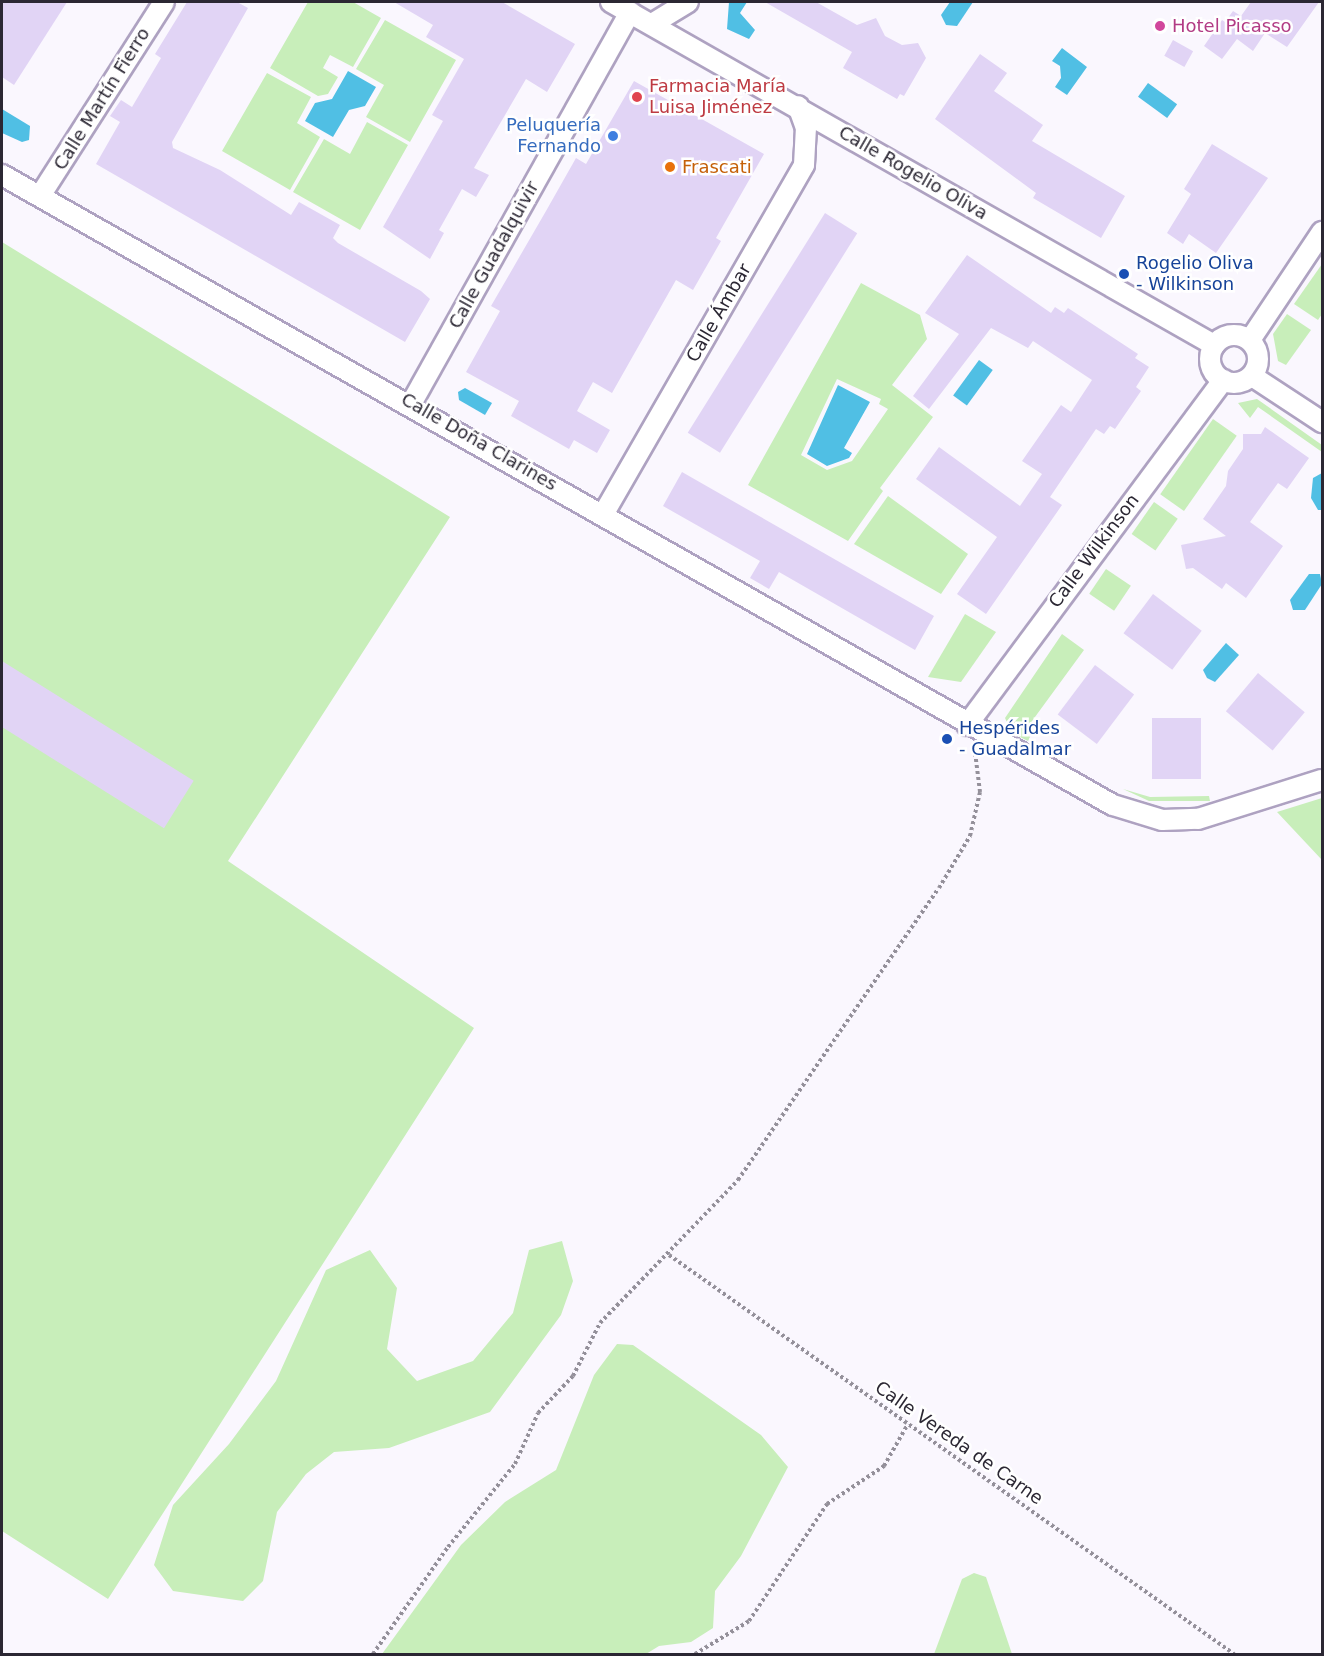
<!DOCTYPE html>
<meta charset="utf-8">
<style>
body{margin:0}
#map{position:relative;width:1324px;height:1656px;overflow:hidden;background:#faf7fe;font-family:"DejaVu Sans",sans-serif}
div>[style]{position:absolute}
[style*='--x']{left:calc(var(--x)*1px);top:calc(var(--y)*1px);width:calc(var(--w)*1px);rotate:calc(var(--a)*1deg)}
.green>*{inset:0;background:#c8eeba;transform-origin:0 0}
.water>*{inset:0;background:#50bfe4;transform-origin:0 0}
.building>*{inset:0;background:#e1d4f5;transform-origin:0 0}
.path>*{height:4px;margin-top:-2px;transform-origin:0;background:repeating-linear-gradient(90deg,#94909a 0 3px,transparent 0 6px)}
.roads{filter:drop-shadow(2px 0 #aea2c1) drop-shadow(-2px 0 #aea2c1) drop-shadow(0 2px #aea2c1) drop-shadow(0 -2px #aea2c1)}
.street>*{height:20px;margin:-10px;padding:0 10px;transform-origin:10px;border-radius:10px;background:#fff}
.street>.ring{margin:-10px;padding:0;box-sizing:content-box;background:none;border:20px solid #fff;border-radius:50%}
.dots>*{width:16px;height:16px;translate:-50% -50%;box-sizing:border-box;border:3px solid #fff;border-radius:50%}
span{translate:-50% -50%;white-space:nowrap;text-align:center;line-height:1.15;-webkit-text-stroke:5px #fff;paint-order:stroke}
.hotel-label{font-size:18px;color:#b23c85}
.left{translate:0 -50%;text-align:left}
.health-label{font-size:18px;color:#be3a42}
.street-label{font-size:18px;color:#2b2733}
.shop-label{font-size:18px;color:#366cbe}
.right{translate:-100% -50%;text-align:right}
.food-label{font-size:18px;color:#c56008}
.transit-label{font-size:18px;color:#164399}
.frame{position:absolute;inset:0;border:3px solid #2b2733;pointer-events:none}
</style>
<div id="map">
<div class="green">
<div style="clip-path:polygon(308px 2px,353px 2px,381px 18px,353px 67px,330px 55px,323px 68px,338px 77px,328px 94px,318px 96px,270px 68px)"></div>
<div style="clip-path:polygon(385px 20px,456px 60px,410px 142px,366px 117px,384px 85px,356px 69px)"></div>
<div style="clip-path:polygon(267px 73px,311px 97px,297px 123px,320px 137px,290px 190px,222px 151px)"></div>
<div style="clip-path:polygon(367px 122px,408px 145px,360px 230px,293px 192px,324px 139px,350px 154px)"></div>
<div style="clip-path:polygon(2px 242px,450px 517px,228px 861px,474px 1028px,108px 1599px,2px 1531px)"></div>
<div style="clip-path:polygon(1322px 264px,1322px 314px,1318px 320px,1294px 304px)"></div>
<div style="clip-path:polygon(evenodd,861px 283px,920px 315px,927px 339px,892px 385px,933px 417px,880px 488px,883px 491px,848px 541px,748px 485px,861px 283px,837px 379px,881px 399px,879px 404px,888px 409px,852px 461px,827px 470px,801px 455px,837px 379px)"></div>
<div style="clip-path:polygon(1287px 314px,1311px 330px,1286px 365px,1278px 361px,1273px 334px)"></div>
<div style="clip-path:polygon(1257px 399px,1322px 445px,1322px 452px,1258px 407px,1250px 418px,1238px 403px)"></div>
<div style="left:1213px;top:419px;width:29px;height:92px;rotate:35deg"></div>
<div style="clip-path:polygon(888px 496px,968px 554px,941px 594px,854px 544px)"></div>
<div style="left:1154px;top:502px;width:29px;height:39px;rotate:35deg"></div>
<div style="left:1106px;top:569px;width:30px;height:30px;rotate:34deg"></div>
<div style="clip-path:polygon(965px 614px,996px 632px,961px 682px,928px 677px)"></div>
<div style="clip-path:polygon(1062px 634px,1084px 650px,1024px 732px,1030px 737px,1028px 741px,1012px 733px,1005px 718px)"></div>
<div style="clip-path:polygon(1123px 789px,1150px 797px,1209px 796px,1210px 801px,1149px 801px)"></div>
<div style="clip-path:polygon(1322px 798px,1322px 860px,1277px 812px)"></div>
<div style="clip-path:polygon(562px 1241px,573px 1281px,561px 1315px,490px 1412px,389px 1448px,334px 1452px,306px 1474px,277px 1512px,263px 1581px,243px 1601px,173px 1591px,154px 1565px,173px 1505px,229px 1444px,276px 1381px,326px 1270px,370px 1250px,397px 1288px,387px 1349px,417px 1381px,473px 1361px,513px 1313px,529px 1250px)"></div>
<div style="clip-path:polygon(617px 1344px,633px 1345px,761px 1435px,788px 1467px,741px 1556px,715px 1591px,713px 1628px,691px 1642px,659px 1646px,646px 1654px,382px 1654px,461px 1545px,505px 1502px,556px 1470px,594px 1375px)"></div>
<div style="clip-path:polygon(974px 1573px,986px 1577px,1012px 1654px,934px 1654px,962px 1579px)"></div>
</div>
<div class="water">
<div style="clip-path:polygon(729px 2px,747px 2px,740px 13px,755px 30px,749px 39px,727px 29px)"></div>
<div style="clip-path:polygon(950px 2px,973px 2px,957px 26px,946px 25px,941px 15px)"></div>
<div style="clip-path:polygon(1062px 48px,1087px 67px,1067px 95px,1055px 87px,1061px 78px,1060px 66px,1052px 61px)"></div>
<div style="clip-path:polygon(348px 71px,376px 87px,365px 106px,349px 110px,333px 137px,305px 121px,315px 103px,332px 99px)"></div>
<div style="left:1148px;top:83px;width:36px;height:17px;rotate:36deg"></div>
<div style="clip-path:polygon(2px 109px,30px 126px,29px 140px,22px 142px,2px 133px)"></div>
<div style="left:979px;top:360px;width:17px;height:44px;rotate:36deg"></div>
<div style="clip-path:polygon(838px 385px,870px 402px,844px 448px,852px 453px,849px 458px,827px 466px,807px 454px)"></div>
<div style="clip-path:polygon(465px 388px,492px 403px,485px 415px,459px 400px,458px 392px)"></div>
<div style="clip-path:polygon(1322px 473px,1322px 510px,1318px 510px,1311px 498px,1313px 478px)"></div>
<div style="clip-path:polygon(1309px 574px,1320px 574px,1322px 584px,1305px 610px,1293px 610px,1290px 600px)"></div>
<div style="clip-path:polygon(1226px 643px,1239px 655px,1215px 682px,1207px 678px,1203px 670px)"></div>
</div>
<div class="building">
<div style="clip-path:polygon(2px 2px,67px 2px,14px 85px,2px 77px)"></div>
<div style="clip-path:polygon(187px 2px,237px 2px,248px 8px,172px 142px,173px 148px,220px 170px,291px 215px,299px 202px,340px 225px,333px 238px,338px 243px,421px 291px,430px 299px,405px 342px,96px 164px,120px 122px,110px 116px,121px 100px,132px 107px,161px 58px,155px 54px)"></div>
<div style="clip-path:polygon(394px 2px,502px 2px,575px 44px,547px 92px,526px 79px,474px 168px,489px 175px,476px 197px,462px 189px,439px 230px,444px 233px,430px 259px,383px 227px,443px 121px,432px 115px,464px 59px,426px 37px,433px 25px)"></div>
<div style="clip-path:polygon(765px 2px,816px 2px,857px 25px,876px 18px,885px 36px,902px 45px,918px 43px,926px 58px,904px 96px,900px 94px,897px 99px,843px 68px,852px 52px)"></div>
<div style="clip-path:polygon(1251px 2px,1319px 2px,1287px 47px,1265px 33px,1253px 51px,1237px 39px,1222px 59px,1204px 46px,1222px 20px,1225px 22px,1233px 11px,1241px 16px)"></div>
<div style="left:1173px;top:40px;width:23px;height:18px;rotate:29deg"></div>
<div style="clip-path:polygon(980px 54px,1007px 73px,994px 91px,1043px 125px,1032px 141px,1125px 196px,1101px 238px,1033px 198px,1036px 193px,935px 119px)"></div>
<div style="clip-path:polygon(634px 81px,764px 154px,716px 238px,721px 241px,693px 290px,676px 280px,612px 393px,593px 382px,577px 411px,610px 430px,597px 453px,574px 440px,569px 449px,511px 416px,519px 401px,466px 372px,500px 311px,491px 306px,546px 211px,576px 158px,586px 164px)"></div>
<div style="clip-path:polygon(1212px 144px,1268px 178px,1216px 253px,1189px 234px,1183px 244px,1167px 233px,1191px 194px,1184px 189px)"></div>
<div style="left:825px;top:213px;width:38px;height:259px;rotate:32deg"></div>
<div style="clip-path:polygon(967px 255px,1051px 313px,1055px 307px,1064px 313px,1068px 308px,1138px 354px,1135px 358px,1149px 367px,1136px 387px,1141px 391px,1115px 429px,1110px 426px,1104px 434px,1096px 429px,1050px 497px,1062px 505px,986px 614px,957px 594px,997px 537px,916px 479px,939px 447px,1020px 506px,1042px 474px,1022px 461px,1061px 405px,1071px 412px,1092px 380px,1033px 341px,1028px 348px,991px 328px,929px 409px,913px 396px,959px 334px,925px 313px)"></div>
<div style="clip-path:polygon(1265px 427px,1309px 458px,1287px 489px,1278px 483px,1250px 522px,1283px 546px,1246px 598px,1226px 583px,1222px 589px,1193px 568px,1186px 569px,1181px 545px,1226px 536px,1203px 519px,1226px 486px,1228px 471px,1243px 449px,1243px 434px,1261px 434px)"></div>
<div style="clip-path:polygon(682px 472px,934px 616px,915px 650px,779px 572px,769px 589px,750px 578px,760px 561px,663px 506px)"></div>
<div style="left:1153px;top:594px;width:61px;height:49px;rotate:37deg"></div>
<div style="left:2px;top:661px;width:226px;height:56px;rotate:32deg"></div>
<div style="left:1095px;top:665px;width:49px;height:62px;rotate:37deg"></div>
<div style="left:1258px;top:673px;width:61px;height:50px;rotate:40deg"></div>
<div style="left:1152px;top:718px;width:49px;height:61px"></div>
</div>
<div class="path">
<div style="--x:669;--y:1255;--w:692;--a:35.23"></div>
<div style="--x:373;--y:1654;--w:131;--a:-55"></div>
<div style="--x:448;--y:1547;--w:107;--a:-51.1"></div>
<div style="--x:515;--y:1464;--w:56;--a:-65.7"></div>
<div style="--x:538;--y:1413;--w:51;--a:-46.6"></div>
<div style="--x:573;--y:1376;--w:59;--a:-63"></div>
<div style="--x:600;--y:1323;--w:199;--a:-46"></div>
<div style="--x:738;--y:1180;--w:354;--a:-55.5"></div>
<div style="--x:939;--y:888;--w:61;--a:-59.2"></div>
<div style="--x:970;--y:836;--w:45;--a:-77.2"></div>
<div style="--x:980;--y:792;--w:40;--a:-97.1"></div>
<div style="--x:695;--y:1654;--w:63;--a:-31.4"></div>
<div style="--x:749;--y:1621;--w:141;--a:-56.3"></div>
<div style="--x:827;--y:1504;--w:69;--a:-33.7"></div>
<div style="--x:884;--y:1466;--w:48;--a:-60.3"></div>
</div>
<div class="roads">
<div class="street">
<div style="--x:611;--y:2;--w:694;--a:29.63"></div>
<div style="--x:652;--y:24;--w:42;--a:-31.4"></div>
<div style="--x:2;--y:175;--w:1277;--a:29.56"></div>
<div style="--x:1113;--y:805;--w:51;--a:17"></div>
<div style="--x:1162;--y:820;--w:36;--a:-2"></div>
<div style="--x:1198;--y:819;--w:130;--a:-17.5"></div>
<div style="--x:40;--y:196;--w:230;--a:-57.4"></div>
<div class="ring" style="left:1210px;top:335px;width:28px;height:28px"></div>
<div style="--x:1250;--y:340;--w:130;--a:-56.3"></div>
<div style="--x:1252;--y:376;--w:84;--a:33.3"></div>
<div style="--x:411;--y:404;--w:449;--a:-60.8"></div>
<div style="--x:604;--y:513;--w:401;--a:-60.1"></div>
<div style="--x:804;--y:165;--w:37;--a:-87"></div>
<div style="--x:806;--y:128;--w:23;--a:-110"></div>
<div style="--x:967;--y:725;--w:430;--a:-53.4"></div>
</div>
</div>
<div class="dots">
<div style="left:1160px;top:26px;background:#d1479c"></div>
<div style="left:637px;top:97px;background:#e0444e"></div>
<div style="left:613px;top:136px;background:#3f7fe0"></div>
<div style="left:670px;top:167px;background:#e8710a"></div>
<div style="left:1124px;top:274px;background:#1a4fb4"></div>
<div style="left:947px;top:739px;background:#1a4fb4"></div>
</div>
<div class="hotel-label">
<span class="left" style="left:1172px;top:26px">Hotel Picasso</span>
</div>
<div class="health-label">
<span class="left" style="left:649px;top:97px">Farmacia María<br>Luisa Jiménez</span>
</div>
<div class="street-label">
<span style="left:102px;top:99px;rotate:-58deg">Calle Martín Fierro</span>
<span style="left:913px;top:173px;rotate:30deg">Calle Rogelio Oliva</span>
<span style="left:494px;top:255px;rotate:-61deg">Calle Guadalquivir</span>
<span style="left:719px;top:313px;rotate:-60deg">Calle Ámbar</span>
<span style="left:479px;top:442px;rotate:30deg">Calle Doña Clarines</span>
<span style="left:1094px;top:551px;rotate:-53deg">Calle Wilkinson</span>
<span style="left:959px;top:1443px;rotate:35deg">Calle Vereda de Carne</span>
</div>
<div class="shop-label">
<span class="right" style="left:601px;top:136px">Peluquería<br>Fernando</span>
</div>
<div class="food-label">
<span class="left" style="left:682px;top:167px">Frascati</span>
</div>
<div class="transit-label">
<span class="left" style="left:1136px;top:274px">Rogelio Oliva<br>- Wilkinson</span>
<span class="left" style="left:959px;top:739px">Hespérides<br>- Guadalmar</span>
</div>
<div class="frame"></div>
</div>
